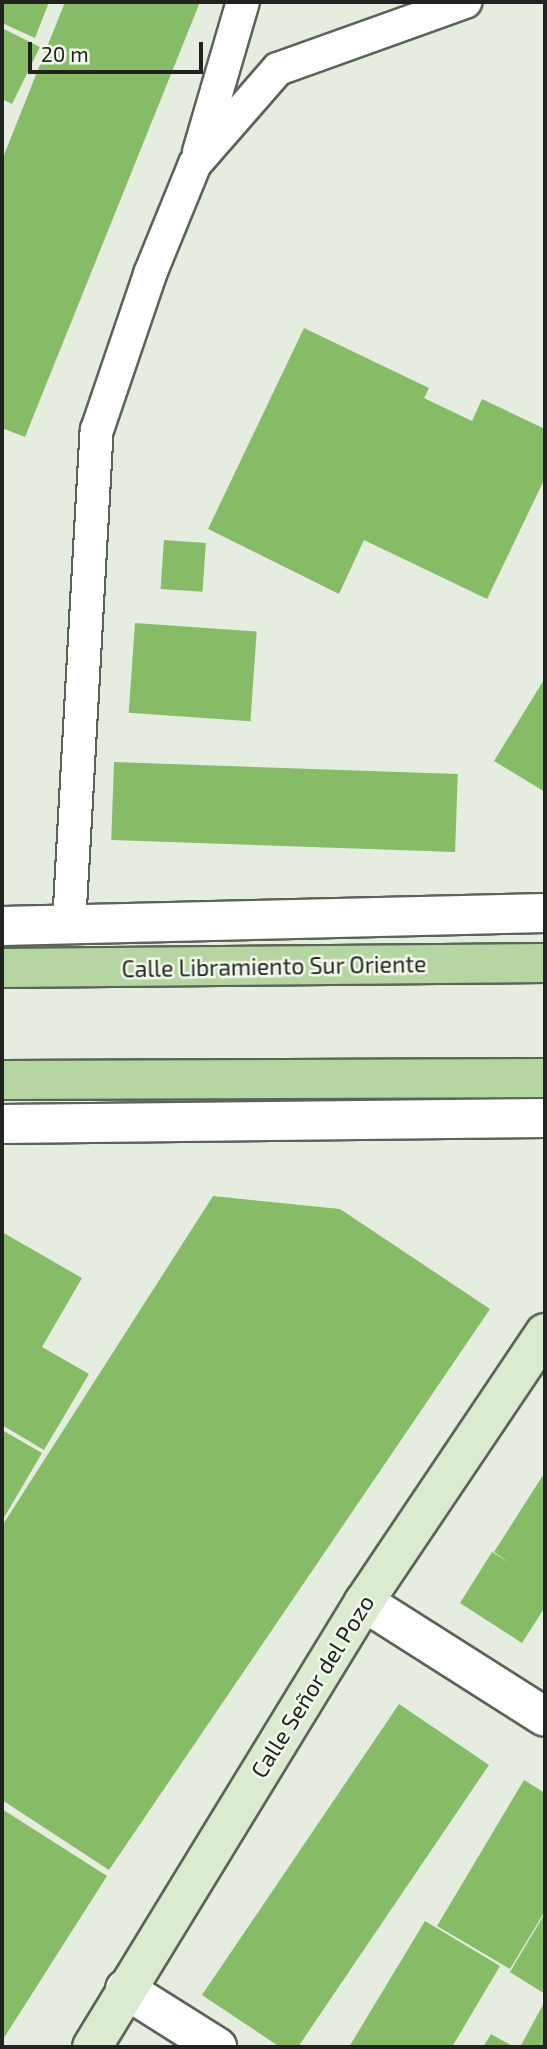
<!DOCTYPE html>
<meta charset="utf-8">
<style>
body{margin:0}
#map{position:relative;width:547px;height:2049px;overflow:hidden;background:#e5ede1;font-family:"Exo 2",sans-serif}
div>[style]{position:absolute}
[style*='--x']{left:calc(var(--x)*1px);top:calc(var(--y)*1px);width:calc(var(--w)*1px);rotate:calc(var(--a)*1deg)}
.building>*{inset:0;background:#87bc67;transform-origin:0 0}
.roads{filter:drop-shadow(2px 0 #5c6359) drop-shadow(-2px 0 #5c6359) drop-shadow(0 2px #5c6359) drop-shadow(0 -2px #5c6359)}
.lane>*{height:32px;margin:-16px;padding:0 16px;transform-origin:16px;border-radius:16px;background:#fff}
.street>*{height:38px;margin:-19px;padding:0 19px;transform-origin:19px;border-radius:19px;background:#fff}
.secondary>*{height:38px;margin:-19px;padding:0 19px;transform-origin:19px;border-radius:19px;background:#daebcf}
.primary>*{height:38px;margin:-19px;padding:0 19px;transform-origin:19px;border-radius:19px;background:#b5d6a0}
span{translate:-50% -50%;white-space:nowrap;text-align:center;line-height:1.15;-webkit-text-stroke:5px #f2faee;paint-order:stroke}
.street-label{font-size:23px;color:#20231f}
.frame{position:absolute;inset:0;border:4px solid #20231f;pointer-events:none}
.scale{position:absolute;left:28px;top:42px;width:175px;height:32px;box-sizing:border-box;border:4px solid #20231f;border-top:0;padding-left:9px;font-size:21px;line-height:24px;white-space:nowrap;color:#20231f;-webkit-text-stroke:5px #f2faee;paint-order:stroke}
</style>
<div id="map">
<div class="building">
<div style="clip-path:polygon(2px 2px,49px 2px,35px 38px,2px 23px)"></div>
<div style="clip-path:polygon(65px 2px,200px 2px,25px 437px,2px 428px,2px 160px)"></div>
<div style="clip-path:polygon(2px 28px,40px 47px,12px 104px,2px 99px)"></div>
<div style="clip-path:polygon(304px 328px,429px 388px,424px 398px,472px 421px,482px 399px,545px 429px,545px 478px,487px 599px,364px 540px,339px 594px,208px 529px)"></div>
<div style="left:164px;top:540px;width:42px;height:49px;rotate:4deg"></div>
<div style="left:135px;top:623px;width:122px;height:90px;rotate:4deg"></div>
<div style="clip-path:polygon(545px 678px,545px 792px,494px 761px)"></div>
<div style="left:114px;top:762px;width:344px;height:78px;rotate:2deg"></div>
<div style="clip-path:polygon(213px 1196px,340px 1209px,490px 1309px,109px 1870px,2px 1800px,2px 1526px)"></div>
<div style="clip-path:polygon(2px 1232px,82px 1278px,42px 1347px,89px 1374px,44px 1450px,2px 1425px)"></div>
<div style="clip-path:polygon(2px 1430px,42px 1453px,2px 1521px)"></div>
<div style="clip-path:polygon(545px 1472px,545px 1607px,522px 1643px,460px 1603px,492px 1552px,511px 1564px,494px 1552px)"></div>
<div style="clip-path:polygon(399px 1704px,489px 1765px,298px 2047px,280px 2047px,202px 1995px)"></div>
<div style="clip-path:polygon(524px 1780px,545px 1793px,545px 1911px,510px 1969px,437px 1926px)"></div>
<div style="clip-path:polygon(2px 1809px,107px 1876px,2px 2041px)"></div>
<div style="clip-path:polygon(545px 1913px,545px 1994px,510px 1972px)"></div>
<div style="clip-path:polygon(425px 1921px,500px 1966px,452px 2047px,349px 2047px)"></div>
<div style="clip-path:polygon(545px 2001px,545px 2047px,520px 2047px)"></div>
<div style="clip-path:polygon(491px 2034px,514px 2047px,483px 2047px)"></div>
</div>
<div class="roads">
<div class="lane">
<div style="--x:199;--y:152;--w:156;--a:-73.7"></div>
<div style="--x:69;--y:925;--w:496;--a:-86.8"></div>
<div style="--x:97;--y:430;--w:165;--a:-71.2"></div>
<div style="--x:150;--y:274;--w:119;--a:-67.8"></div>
<div style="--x:195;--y:164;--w:126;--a:-48.9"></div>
<div style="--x:278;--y:69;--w:199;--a:-19.7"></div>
</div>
<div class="street">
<div style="--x:2;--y:926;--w:543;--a:-1.37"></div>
<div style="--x:2;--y:1124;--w:543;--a:-0.63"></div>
<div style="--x:364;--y:1602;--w:214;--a:32.4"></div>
<div style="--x:125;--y:1989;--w:109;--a:32.2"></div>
</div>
<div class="secondary">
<div style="--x:92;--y:2047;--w:522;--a:-58.57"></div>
<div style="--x:364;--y:1602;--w:324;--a:-56.1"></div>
</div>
<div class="primary">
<div style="--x:2;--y:968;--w:543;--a:-0.53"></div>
<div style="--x:2;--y:1080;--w:543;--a:-0.21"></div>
</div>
</div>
<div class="street-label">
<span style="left:274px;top:966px;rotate:-1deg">Calle Libramiento Sur Oriente</span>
<span style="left:312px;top:1686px;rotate:-58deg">Calle Señor del Pozo</span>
</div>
<div class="frame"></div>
<div class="scale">20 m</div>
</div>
